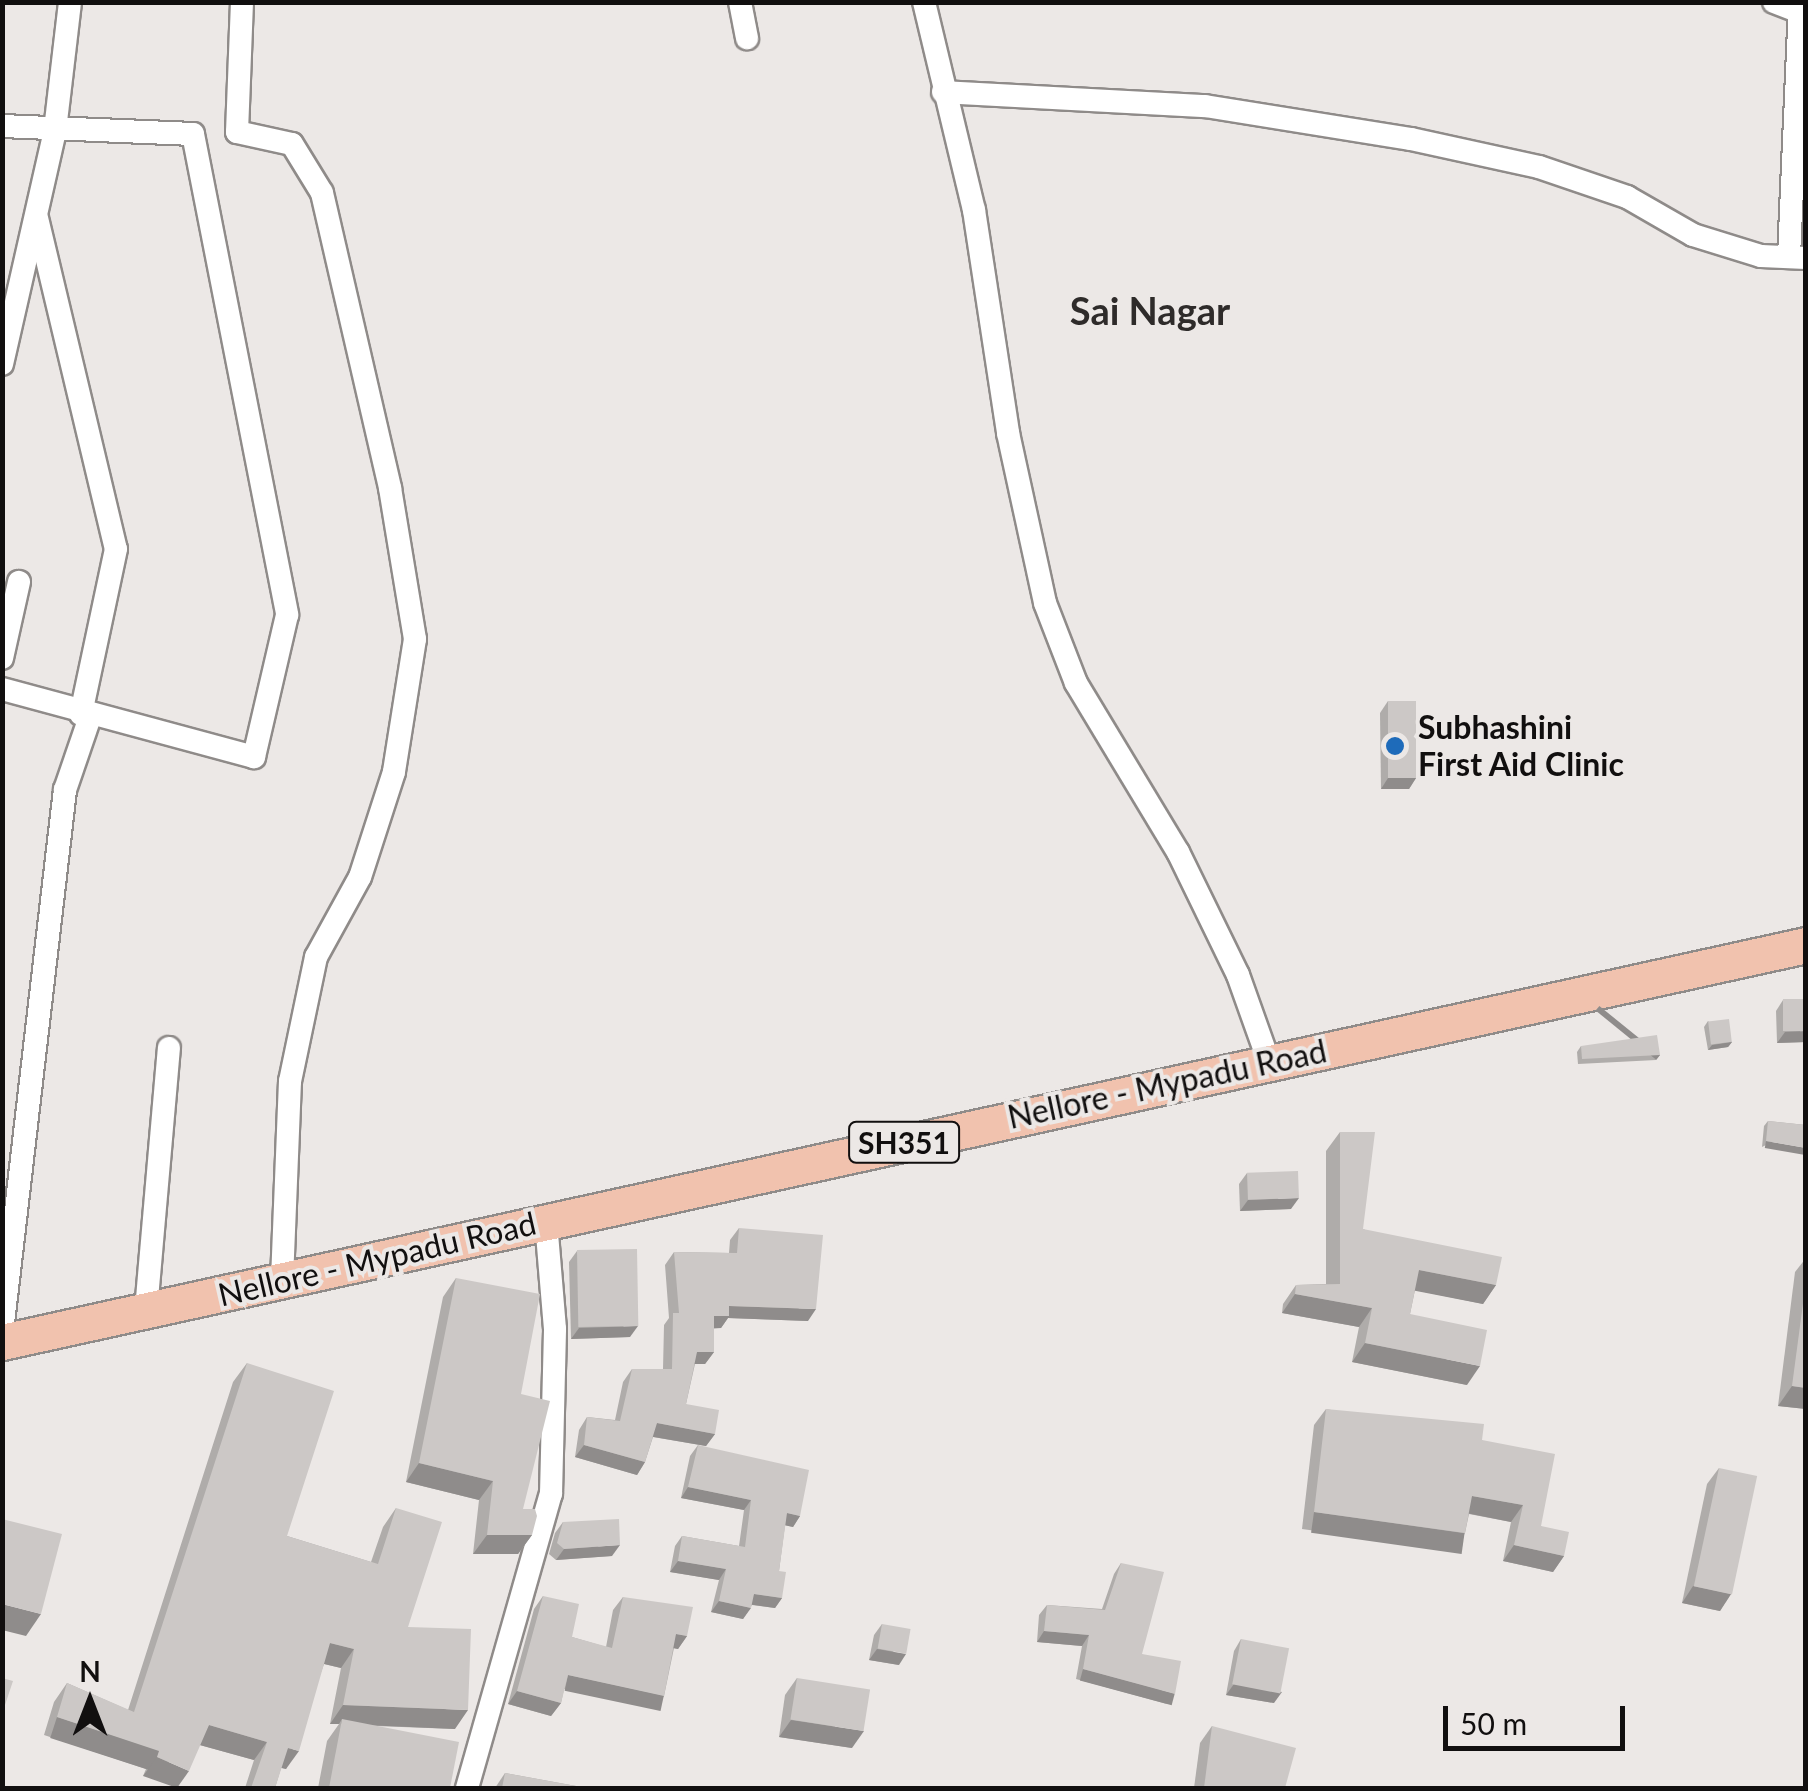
<!DOCTYPE html>
<style>
body{margin:0}
#map{position:relative;width:1808px;height:1791px;overflow:hidden;background:#ece8e6;font-family:Lato,sans-serif}
div>[style]{position:absolute}
[style*='--x']{left:calc(var(--x)*1px);top:calc(var(--y)*1px);width:calc(var(--w)*1px);rotate:calc(var(--a)*1deg)}
.roads{filter:drop-shadow(2px 0 #8f8b89) drop-shadow(-2px 0 #8f8b89) drop-shadow(0 2px #8f8b89) drop-shadow(0 -2px #8f8b89)}
.street>*{height:22px;margin:-11px;padding:0 11px;transform-origin:11px;border-radius:11px;background:#fff}
.primary>*{height:35px;margin:-17.5px;padding:0 17.5px;transform-origin:17.5px;border-radius:17.5px;background:#f1c2ae}
.wall>*{inset:0;background:#afacaa}
.shaded-wall>*{inset:0;background:#8f8c8b;transform-origin:0 0}
.building>*{inset:0;background:#ccc8c6;transform-origin:0 0}
.dots>*{width:28px;height:28px;translate:-50% -50%;box-sizing:border-box;border:5px solid #ece8e6;border-radius:50%}
span{translate:-50% -50%;white-space:nowrap;text-align:center;line-height:1.15;-webkit-text-stroke:8px #ece8e6;paint-order:stroke}
.shield-label span{padding:2px 8px;background:#ece8e6;border:2px solid;border-radius:8px;-webkit-text-stroke-width:0}
.shield-label{font-size:30px;color:#110f0f;font-weight:700}
.poi-label{font-size:32px;color:#110f0f;font-weight:700}
.left{translate:0 -50%;text-align:left}
.street-label{font-size:32px;color:#110f0f}
.quarter-label{font-size:38px;color:#2e2b2a;font-weight:700}
.frame{position:absolute;inset:0;border:5px solid #110f0f;pointer-events:none}
.north{position:absolute;left:40px;top:1651px;width:100px;height:100px;-webkit-text-stroke:8px #ece8e6;paint-order:stroke;rotate:0deg;font-size:28px;font-weight:700;line-height:40px;text-align:center;color:#110f0f}
.north::after{content:'';display:block;margin:auto;width:35px;height:45px;background:#110f0f;clip-path:polygon(50% 0,100% 100%,50% 72%,0 100%)}
.scale{position:absolute;left:1443px;top:1706px;width:182px;height:45px;box-sizing:border-box;border:5px solid #110f0f;border-top:0;padding-left:12px;font-size:30px;line-height:35px;white-space:nowrap;color:#110f0f;-webkit-text-stroke:8px #ece8e6;paint-order:stroke}
</style>
<div id="map">
<div class="roads">
<div class="street">
<div style="--x:242;--y:2;--w:130;--a:92.2"></div>
<div style="--x:237;--y:132;--w:56;--a:12.3"></div>
<div style="--x:292;--y:144;--w:57;--a:58.5"></div>
<div style="--x:322;--y:193;--w:303;--a:77"></div>
<div style="--x:390;--y:488;--w:153;--a:80.6"></div>
<div style="--x:415;--y:639;--w:135;--a:99"></div>
<div style="--x:394;--y:772;--w:110;--a:107.9"></div>
<div style="--x:360;--y:877;--w:91;--a:118.8"></div>
<div style="--x:316;--y:957;--w:127;--a:101.8"></div>
<div style="--x:290;--y:1081;--w:199;--a:92.3"></div>
<div style="--x:740;--y:2;--w:37;--a:79"></div>
<div style="--x:924;--y:2;--w:214;--a:76.5"></div>
<div style="--x:974;--y:210;--w:226;--a:81.3"></div>
<div style="--x:1008;--y:433;--w:174;--a:77.7"></div>
<div style="--x:1045;--y:603;--w:86;--a:68.8"></div>
<div style="--x:1076;--y:683;--w:197;--a:58.9"></div>
<div style="--x:1178;--y:852;--w:137;--a:64"></div>
<div style="--x:1238;--y:975;--w:92;--a:70.4"></div>
<div style="--x:1774;--y:2;--w:34;--a:21"></div>
<div style="--x:943;--y:92;--w:262;--a:3.1"></div>
<div style="--x:1205;--y:106;--w:209;--a:9.1"></div>
<div style="--x:1411;--y:139;--w:131;--a:12.3"></div>
<div style="--x:1539;--y:167;--w:93;--a:18.8"></div>
<div style="--x:1627;--y:197;--w:76;--a:29.9"></div>
<div style="--x:1693;--y:235;--w:71;--a:17.2"></div>
<div style="--x:1761;--y:256;--w:45;--a:2.5"></div>
<div style="--x:2;--y:126;--w:191;--a:2.4"></div>
<div style="--x:193;--y:134;--w:490;--a:78.9"></div>
<div style="--x:287;--y:615;--w:146;--a:103.1"></div>
<div style="--x:254;--y:757;--w:261;--a:-164.9"></div>
<div style="--x:37;--y:218;--w:340;--a:76.6"></div>
<div style="--x:116;--y:549;--w:169;--a:102"></div>
<div style="--x:1789;--y:257;--w:255;--a:-87.5"></div>
<div style="--x:2;--y:364;--w:240;--a:-77.2"></div>
<div style="--x:55;--y:130;--w:129;--a:-83.3"></div>
<div style="--x:2;--y:658;--w:78;--a:-77.4"></div>
<div style="--x:146;--y:1310;--w:263;--a:-85"></div>
<div style="--x:2;--y:1331;--w:545;--a:-83.36"></div>
<div style="--x:65;--y:790;--w:77;--a:-71.1"></div>
<div style="--x:467;--y:1788;--w:306;--a:-74.1"></div>
<div style="--x:551;--y:1494;--w:165;--a:-88.6"></div>
<div style="--x:555;--y:1329;--w:108;--a:-94.8"></div>
</div>
<div class="primary">
<div style="--x:2;--y:1342;--w:1847;--a:-12.41"></div>
</div>
</div>
<div class="wall">
<div style="clip-path:polygon(1388px 701px,1416px 778px,1409px 789px,1381px 789px,1380px 713px)"></div>
<div style="clip-path:polygon(1783px 1000px,1806px 1042px,1777px 1043px,1776px 1011px)"></div>
<div style="clip-path:polygon(1708px 1021px,1732px 1042px,1728px 1047px,1708px 1050px,1704px 1027px)"></div>
<div style="clip-path:polygon(1581px 1046px,1660px 1055px,1656px 1060px,1578px 1064px,1577px 1052px)"></div>
<div style="clip-path:polygon(1768px 1121px,1806px 1125px,1762px 1147px,1764px 1126px)"></div>
<div style="clip-path:polygon(1340px 1132px,1363px 1229px,1496px 1285px,1483px 1304px,1415px 1290px,1410px 1314px,1467px 1385px,1352px 1362px,1359px 1327px,1282px 1313px,1283px 1304px,1296px 1285px,1326px 1284px,1326px 1151px)"></div>
<div style="clip-path:polygon(1247px 1173px,1291px 1209px,1240px 1211px,1239px 1184px)"></div>
<div style="clip-path:polygon(739px 1228px,808px 1321px,728px 1318px,721px 1328px,714px 1328px,714px 1352px,705px 1364px,695px 1364px,686px 1404px,715px 1434px,706px 1446px,653px 1437px,645px 1462px,637px 1475px,575px 1457px,579px 1430px,587px 1417px,615px 1420px,623px 1382px,632px 1369px,663px 1369px,664px 1325px,669px 1318px,665px 1265px,674px 1252px,729px 1253px,730px 1240px)"></div>
<div style="clip-path:polygon(577px 1251px,630px 1337px,571px 1339px,569px 1262px)"></div>
<div style="clip-path:polygon(1806px 1258px,1806px 1409px,1778px 1406px,1795px 1272px)"></div>
<div style="clip-path:polygon(456px 1278px,521px 1394px,523px 1509px,532px 1535px,518px 1554px,473px 1554px,479px 1500px,406px 1482px,443px 1297px)"></div>
<div style="clip-path:polygon(247px 1363px,287px 1536px,371px 1562px,383px 1527px,396px 1508px,408px 1627px,455px 1729px,375px 1726px,450px 1788px,318px 1788px,327px 1741px,339px 1724px,330px 1724px,341px 1668px,324px 1664px,286px 1769px,281px 1768px,275px 1788px,245px 1788px,254px 1760px,200px 1745px,143px 1776px,146px 1769px,44px 1735px,54px 1702px,67px 1683px,128px 1710px,233px 1382px)"></div>
<div style="clip-path:polygon(1326px 1409px,1482px 1440px,1541px 1526px,1564px 1556px,1553px 1572px,1503px 1561px,1511px 1522px,1469px 1514px,1465px 1533px,1454px 1550px,1302px 1529px,1314px 1425px)"></div>
<div style="clip-path:polygon(698px 1445px,800px 1516px,793px 1527px,785px 1525px,779px 1571px,782px 1598px,775px 1608px,752px 1605px,743px 1619px,711px 1612px,719px 1580px,670px 1572px,675px 1546px,682px 1536px,739px 1546px,744px 1510px,681px 1498px,690px 1456px)"></div>
<div style="clip-path:polygon(1719px 1468px,1731px 1594px,1720px 1611px,1682px 1603px,1707px 1484px)"></div>
<div style="clip-path:polygon(563px 1522px,612px 1556px,556px 1560px,549px 1554px,555px 1533px)"></div>
<div style="clip-path:polygon(1121px 1563px,1142px 1654px,1167px 1704px,1076px 1679px,1082px 1646px,1037px 1642px,1039px 1615px,1047px 1605px,1102px 1609px,1114px 1574px)"></div>
<div style="clip-path:polygon(543px 1596px,572px 1637px,606px 1647px,613px 1610px,623px 1597px,687px 1636px,678px 1649px,674px 1648px,664px 1696px,655px 1709px,564px 1689px,561px 1703px,551px 1716px,508px 1704px,534px 1609px)"></div>
<div style="clip-path:polygon(882px 1624px,899px 1665px,869px 1660px,874px 1635px)"></div>
<div style="clip-path:polygon(1241px 1639px,1274px 1703px,1226px 1695px,1234px 1651px)"></div>
<div style="clip-path:polygon(797px 1678px,852px 1748px,779px 1737px,785px 1695px)"></div>
<div style="clip-path:polygon(1212px 1726px,1285px 1788px,1194px 1788px,1200px 1743px)"></div>
<div style="clip-path:polygon(505px 1773px,587px 1788px,495px 1788px)"></div>
</div>
<div class="shaded-wall">
<div style="clip-path:polygon(1388px 778px,1416px 778px,1409px 789px,1381px 789px)"></div>
<div style="clip-path:polygon(1806px 1031px,1806px 1042px,1777px 1043px,1785px 1032px)"></div>
<div style="clip-path:polygon(1732px 1042px,1728px 1047px,1708px 1050px,1712px 1045px)"></div>
<div style="left:1660px;top:1055px;width:6px;height:78px;rotate:129deg"></div>
<div style="left:1766px;top:1141px;width:41px;height:7px;rotate:10deg"></div>
<div style="clip-path:polygon(1299px 1198px,1291px 1209px,1240px 1211px,1248px 1200px)"></div>
<div style="clip-path:polygon(1419px 1270px,1496px 1285px,1483px 1304px,1406px 1289px)"></div>
<div style="clip-path:polygon(1295px 1294px,1372px 1308px,1359px 1327px,1282px 1313px)"></div>
<div style="clip-path:polygon(729px 1306px,816px 1309px,808px 1321px,728px 1318px,721px 1328px,705px 1329px,714px 1316px)"></div>
<div style="clip-path:polygon(638px 1326px,630px 1337px,571px 1339px,579px 1328px)"></div>
<div style="clip-path:polygon(1365px 1343px,1480px 1366px,1467px 1385px,1352px 1362px)"></div>
<div style="clip-path:polygon(697px 1352px,714px 1352px,705px 1364px,689px 1364px)"></div>
<div style="clip-path:polygon(1792px 1386px,1806px 1388px,1806px 1409px,1778px 1406px)"></div>
<div style="clip-path:polygon(657px 1423px,715px 1434px,706px 1446px,648px 1436px)"></div>
<div style="clip-path:polygon(584px 1445px,645px 1462px,637px 1475px,575px 1457px)"></div>
<div style="clip-path:polygon(419px 1463px,493px 1481px,479px 1500px,406px 1482px)"></div>
<div style="clip-path:polygon(688px 1487px,751px 1500px,744px 1510px,681px 1498px)"></div>
<div style="clip-path:polygon(1472px 1496px,1523px 1505px,1511px 1522px,1461px 1512px)"></div>
<div style="left:1314px;top:1512px;width:152px;height:21px;rotate:8deg"></div>
<div style="clip-path:polygon(787px 1513px,800px 1516px,793px 1527px,779px 1524px)"></div>
<div style="clip-path:polygon(487px 1535px,532px 1535px,518px 1554px,473px 1554px)"></div>
<div style="clip-path:polygon(620px 1545px,612px 1556px,556px 1560px,564px 1549px)"></div>
<div style="clip-path:polygon(1514px 1545px,1564px 1556px,1553px 1572px,1503px 1561px)"></div>
<div style="clip-path:polygon(678px 1561px,726px 1569px,719px 1580px,670px 1572px)"></div>
<div style="clip-path:polygon(1693px 1586px,1731px 1594px,1720px 1611px,1682px 1603px)"></div>
<div style="clip-path:polygon(754px 1594px,782px 1598px,775px 1608px,747px 1604px)"></div>
<div style="clip-path:polygon(719px 1601px,751px 1608px,743px 1619px,711px 1612px)"></div>
<div style="clip-path:polygon(2px 1604px,41px 1614px,26px 1636px,2px 1630px)"></div>
<div style="clip-path:polygon(1044px 1631px,1089px 1635px,1082px 1646px,1037px 1642px)"></div>
<div style="clip-path:polygon(676px 1634px,687px 1636px,678px 1649px,667px 1647px)"></div>
<div style="clip-path:polygon(330px 1643px,354px 1649px,341px 1668px,316px 1662px)"></div>
<div style="clip-path:polygon(877px 1649px,906px 1654px,899px 1665px,869px 1660px)"></div>
<div style="left:1083px;top:1669px;width:95px;height:12px;rotate:15deg"></div>
<div style="left:568px;top:1675px;width:98px;height:16px;rotate:12deg"></div>
<div style="clip-path:polygon(1234px 1684px,1282px 1692px,1274px 1703px,1226px 1695px)"></div>
<div style="clip-path:polygon(517px 1691px,561px 1703px,551px 1716px,508px 1704px)"></div>
<div style="clip-path:polygon(343px 1705px,468px 1710px,455px 1729px,341px 1724px,342px 1719px,339px 1724px,330px 1724px)"></div>
<div style="left:57px;top:1717px;width:108px;height:22px;rotate:18deg"></div>
<div style="clip-path:polygon(791px 1720px,864px 1731px,852px 1748px,779px 1737px)"></div>
<div style="clip-path:polygon(209px 1725px,267px 1742px,254px 1760px,196px 1744px)"></div>
<div style="clip-path:polygon(288px 1748px,299px 1751px,286px 1769px,275px 1766px)"></div>
<div style="clip-path:polygon(157px 1757px,189px 1771px,177px 1788px,143px 1776px)"></div>
</div>
<div class="building">
<div style="left:1388px;top:701px;width:28px;height:77px"></div>
<div style="left:1806px;top:999px;width:32px;height:23px;rotate:90deg"></div>
<div style="left:1729px;top:1019px;width:23px;height:21px;rotate:83deg"></div>
<div style="clip-path:polygon(1657px 1035px,1660px 1055px,1582px 1059px,1581px 1046px)"></div>
<div style="clip-path:polygon(1768px 1121px,1806px 1125px,1806px 1148px,1766px 1141px)"></div>
<div style="clip-path:polygon(1340px 1132px,1375px 1132px,1363px 1229px,1502px 1257px,1496px 1285px,1419px 1270px,1410px 1314px,1487px 1330px,1480px 1366px,1365px 1343px,1372px 1308px,1295px 1294px,1296px 1285px,1340px 1284px)"></div>
<div style="left:1298px;top:1171px;width:27px;height:51px;rotate:88deg"></div>
<div style="clip-path:polygon(739px 1228px,823px 1235px,816px 1309px,729px 1306px,729px 1316px,714px 1316px,714px 1352px,697px 1352px,686px 1404px,719px 1410px,715px 1434px,657px 1423px,645px 1462px,584px 1445px,587px 1417px,620px 1421px,632px 1369px,672px 1369px,673px 1313px,679px 1313px,674px 1252px,737px 1253px)"></div>
<div style="left:637px;top:1249px;width:77px;height:60px;rotate:89deg"></div>
<div style="clip-path:polygon(456px 1278px,540px 1294px,521px 1394px,550px 1401px,523px 1509px,535px 1509px,537px 1516px,532px 1535px,487px 1535px,493px 1481px,419px 1463px)"></div>
<div style="clip-path:polygon(1806px 1281px,1806px 1388px,1792px 1386px)"></div>
<div style="clip-path:polygon(247px 1363px,334px 1391px,287px 1536px,378px 1564px,396px 1508px,442px 1522px,408px 1627px,471px 1629px,468px 1710px,343px 1705px,354px 1649px,330px 1643px,299px 1751px,288px 1748px,275px 1788px,251px 1788px,267px 1742px,209px 1725px,189px 1771px,157px 1757px,159px 1751px,57px 1717px,67px 1683px,134px 1712px)"></div>
<div style="clip-path:polygon(1326px 1409px,1484px 1424px,1482px 1440px,1555px 1454px,1541px 1526px,1569px 1532px,1564px 1556px,1514px 1545px,1523px 1505px,1472px 1496px,1465px 1533px,1314px 1512px)"></div>
<div style="clip-path:polygon(698px 1445px,809px 1470px,800px 1516px,787px 1513px,779px 1571px,786px 1572px,782px 1598px,754px 1594px,751px 1608px,719px 1601px,726px 1569px,678px 1561px,682px 1536px,745px 1547px,751px 1500px,688px 1487px)"></div>
<div style="left:1719px;top:1468px;width:39px;height:121px;rotate:12deg"></div>
<div style="clip-path:polygon(2px 1519px,62px 1534px,41px 1614px,2px 1604px)"></div>
<div style="clip-path:polygon(619px 1519px,620px 1545px,564px 1549px,557px 1543px,563px 1522px)"></div>
<div style="clip-path:polygon(1121px 1563px,1164px 1572px,1142px 1654px,1181px 1661px,1175px 1694px,1083px 1669px,1089px 1635px,1044px 1631px,1047px 1605px,1105px 1610px)"></div>
<div style="clip-path:polygon(543px 1596px,579px 1604px,572px 1637px,612px 1648px,623px 1597px,693px 1607px,687px 1636px,676px 1634px,664px 1696px,568px 1675px,561px 1703px,517px 1691px)"></div>
<div style="left:882px;top:1624px;width:29px;height:25px;rotate:10deg"></div>
<div style="left:1241px;top:1639px;width:49px;height:46px;rotate:11deg"></div>
<div style="clip-path:polygon(2px 1678px,13px 1681px,2px 1714px)"></div>
<div style="left:797px;top:1678px;width:74px;height:42px;rotate:9deg"></div>
<div style="clip-path:polygon(342px 1719px,459px 1742px,450px 1788px,329px 1788px)"></div>
<div style="clip-path:polygon(1212px 1726px,1296px 1748px,1285px 1788px,1204px 1788px)"></div>
<div style="clip-path:polygon(505px 1773px,587px 1788px,502px 1788px)"></div>
</div>
<div class="dots">
<div style="left:1395px;top:746px;background:#1e6bba"></div>
</div>
<div class="shield-label">
<span style="left:904px;top:1142px">SH351</span>
</div>
<div class="poi-label">
<span class="left" style="left:1418px;top:746px">Subhashini<br>First Aid Clinic</span>
</div>
<div class="street-label">
<span style="left:1167px;top:1084px;rotate:-12deg">Nellore - Mypadu Road</span>
<span style="left:377px;top:1259px;rotate:-13deg">Nellore - Mypadu Road</span>
</div>
<div class="quarter-label">
<span style="left:1150px;top:311px">Sai Nagar</span>
</div>
<div class="frame"></div>
<div class="north">N</div>
<div class="scale">50 m</div>
</div>
